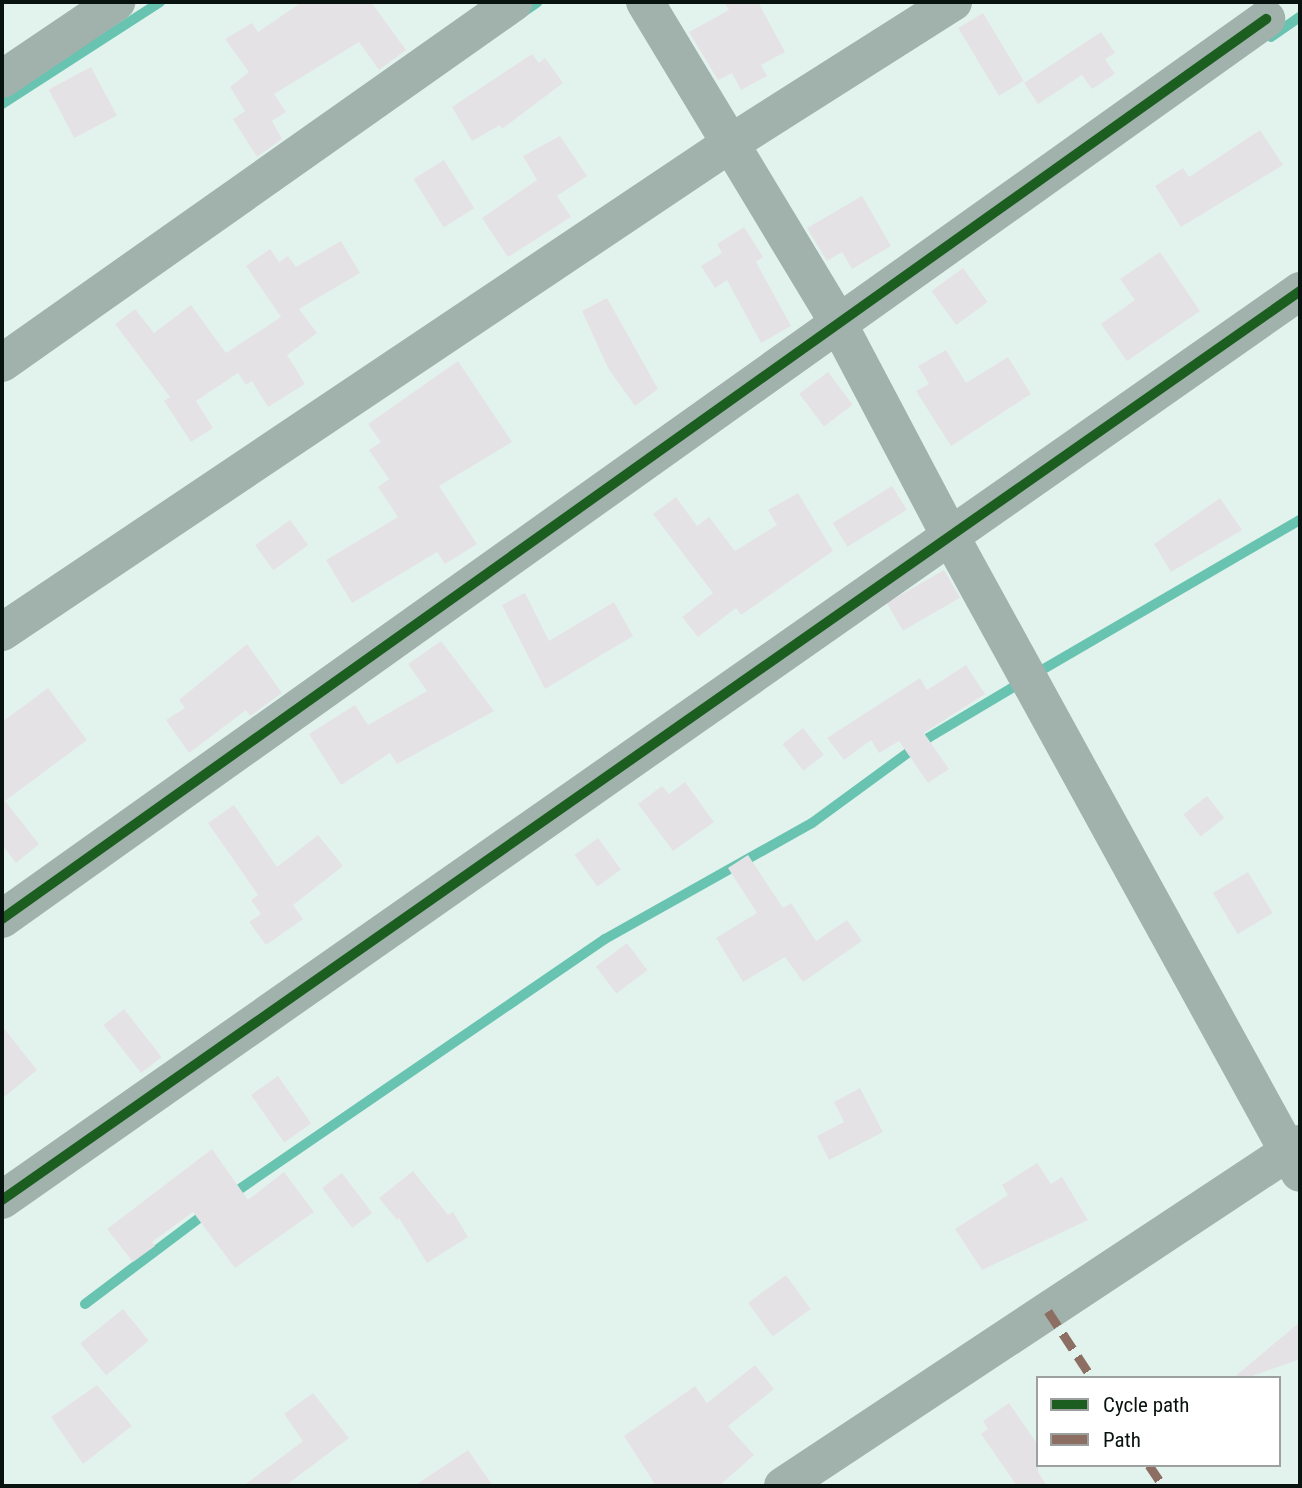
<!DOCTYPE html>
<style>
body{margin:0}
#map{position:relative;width:1302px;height:1488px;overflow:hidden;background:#e2f3ee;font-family:"Roboto Condensed",sans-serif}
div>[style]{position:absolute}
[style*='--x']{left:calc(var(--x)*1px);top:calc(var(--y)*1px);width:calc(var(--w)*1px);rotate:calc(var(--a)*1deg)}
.stream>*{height:10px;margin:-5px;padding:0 5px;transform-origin:5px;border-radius:5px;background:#68c3b0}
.building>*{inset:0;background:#e5e2e5;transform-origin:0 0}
.minor>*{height:38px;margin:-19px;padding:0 19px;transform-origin:19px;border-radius:19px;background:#a1b2ad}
.quiet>*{height:9px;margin-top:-4.5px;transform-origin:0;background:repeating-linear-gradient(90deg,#8d6e63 0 18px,transparent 0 27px)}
.cycleway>*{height:10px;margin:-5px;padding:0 5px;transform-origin:5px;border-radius:5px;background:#1b5e20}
span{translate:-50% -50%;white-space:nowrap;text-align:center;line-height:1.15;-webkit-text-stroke:7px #fff;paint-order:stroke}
.frame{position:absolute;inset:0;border:4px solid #08120f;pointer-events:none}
.legend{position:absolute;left:1036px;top:1376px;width:245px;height:91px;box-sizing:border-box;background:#fff;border:2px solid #9ca09f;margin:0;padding:9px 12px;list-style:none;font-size:21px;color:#08120f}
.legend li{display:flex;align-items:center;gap:14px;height:35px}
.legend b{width:35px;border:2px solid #9ca09f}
</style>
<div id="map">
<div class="stream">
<div style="--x:522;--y:13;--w:19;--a:-35"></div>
<div style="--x:1271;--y:37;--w:35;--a:-35"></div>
<div style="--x:2;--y:104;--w:188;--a:-32.8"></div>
<div style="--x:1035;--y:674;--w:306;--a:-30.2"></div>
<div style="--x:231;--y:1195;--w:453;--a:-34.4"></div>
<div style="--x:605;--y:939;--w:237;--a:-29.3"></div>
<div style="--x:812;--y:823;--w:144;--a:-36.2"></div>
<div style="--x:928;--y:738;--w:109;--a:-30.8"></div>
<div style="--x:85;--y:1304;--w:153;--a:-37"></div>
</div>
<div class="building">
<div style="clip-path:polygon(302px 2px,371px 2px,406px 50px,379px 70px,359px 42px,274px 94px,286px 112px,272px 121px,282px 139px,257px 157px,233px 119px,245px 111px,230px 87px,249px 72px,225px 39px,252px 23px,258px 32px)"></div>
<div style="clip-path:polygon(724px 2px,758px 2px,785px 52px,761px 65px,767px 76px,741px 90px,732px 73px,718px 80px,689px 32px,729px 10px)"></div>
<div style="left:983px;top:13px;width:79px;height:29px;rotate:59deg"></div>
<div style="clip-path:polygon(1101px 32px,1115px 53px,1105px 59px,1115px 74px,1092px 89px,1082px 75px,1038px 104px,1024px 83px)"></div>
<div style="clip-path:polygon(532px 54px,539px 63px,545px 58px,563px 83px,502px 129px,500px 125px,472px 141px,452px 107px)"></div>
<div style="left:91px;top:67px;width:55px;height:48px;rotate:62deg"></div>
<div style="clip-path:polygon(1260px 130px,1283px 165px,1181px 227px,1155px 186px,1183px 168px,1189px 177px)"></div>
<div style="clip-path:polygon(560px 136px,587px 176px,557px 196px,571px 217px,508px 257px,482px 218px,537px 180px,523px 156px)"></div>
<div style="left:444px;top:160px;width:57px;height:36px;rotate:58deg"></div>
<div style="clip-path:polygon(862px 196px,891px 246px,852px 269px,842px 252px,827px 261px,807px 228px)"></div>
<div style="clip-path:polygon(744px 227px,763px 257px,756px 262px,791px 326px,761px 343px,727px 280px,715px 288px,701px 266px,722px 253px,717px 244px)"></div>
<div style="clip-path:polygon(341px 241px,360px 273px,299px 309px,317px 333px,287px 355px,305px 384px,268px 407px,252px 381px,246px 385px,238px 373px,196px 401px,213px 428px,191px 442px,164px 401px,170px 397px,115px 324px,135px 309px,154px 333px,191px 305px,226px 353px,281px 317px,246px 266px,270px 249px,279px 262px,288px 256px,296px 267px)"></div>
<div style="clip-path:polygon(1160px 252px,1200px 311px,1127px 361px,1101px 324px,1135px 300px,1120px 279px)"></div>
<div style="left:963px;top:268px;width:42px;height:39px;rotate:54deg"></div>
<div style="clip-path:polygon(607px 298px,658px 389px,635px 406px,608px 368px,582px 311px)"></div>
<div style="clip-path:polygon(946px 350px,966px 383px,1008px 357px,1031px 394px,951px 446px,916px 391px,929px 384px,918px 366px)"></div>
<div style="clip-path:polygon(458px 361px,512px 442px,439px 486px,477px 544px,445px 564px,437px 552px,352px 603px,326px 560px,398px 517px,378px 487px,389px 479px,369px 450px,381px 442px,368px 424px)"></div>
<div style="left:828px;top:372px;width:41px;height:36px;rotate:53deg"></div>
<div style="left:892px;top:486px;width:28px;height:70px;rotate:58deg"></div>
<div style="clip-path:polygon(798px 493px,833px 551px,741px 615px,736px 608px,698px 637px,682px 617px,713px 593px,653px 514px,676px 497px,697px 526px,709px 517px,735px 551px,777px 525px,768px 510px)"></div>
<div style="clip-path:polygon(1220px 498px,1242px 530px,1171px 572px,1154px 544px)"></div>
<div style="left:290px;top:520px;width:31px;height:43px;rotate:54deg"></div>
<div style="left:944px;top:570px;width:32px;height:66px;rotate:60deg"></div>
<div style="clip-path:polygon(525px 593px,549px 641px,614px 602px,633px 636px,545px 689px,502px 605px)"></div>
<div style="clip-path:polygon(441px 641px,494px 711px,397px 764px,390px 753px,341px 785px,309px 734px,355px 705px,368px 725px,427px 691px,408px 664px)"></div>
<div style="clip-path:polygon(247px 644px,282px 693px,250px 716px,246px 710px,189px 753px,166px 720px,185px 708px,179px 700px)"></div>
<div style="clip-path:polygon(966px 665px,985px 694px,924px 733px,949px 769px,928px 783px,899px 741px,879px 753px,871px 740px,844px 760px,827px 738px,920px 678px,927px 690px)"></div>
<div style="clip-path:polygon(48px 688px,87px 740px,5px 801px,39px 844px,16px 863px,2px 845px,2px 722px)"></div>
<div style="left:803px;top:728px;width:34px;height:26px;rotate:52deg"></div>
<div style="clip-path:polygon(685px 782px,714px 822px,673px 851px,638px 804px,662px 786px,669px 794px)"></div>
<div style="left:1207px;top:796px;width:28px;height:30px;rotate:52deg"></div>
<div style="clip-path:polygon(234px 805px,277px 867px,318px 835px,343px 866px,293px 905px,303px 919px,266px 945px,249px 922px,261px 914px,251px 900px,258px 895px,208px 823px)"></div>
<div style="left:598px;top:838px;width:39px;height:29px;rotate:54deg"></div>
<div style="clip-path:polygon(748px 855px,783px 908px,791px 903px,816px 941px,847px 920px,862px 941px,803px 982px,785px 957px,743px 982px,716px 938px,757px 913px,728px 868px)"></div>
<div style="left:1248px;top:872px;width:48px;height:41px;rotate:59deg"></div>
<div style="left:627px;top:943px;width:34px;height:39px;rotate:53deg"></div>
<div style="left:124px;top:1009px;width:61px;height:26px;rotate:52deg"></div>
<div style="clip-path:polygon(2px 1026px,37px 1070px,2px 1099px)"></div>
<div style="left:278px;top:1076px;width:58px;height:33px;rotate:55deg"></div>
<div style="clip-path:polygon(860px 1088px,883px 1132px,829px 1160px,817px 1136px,844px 1122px,834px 1102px)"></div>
<div style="clip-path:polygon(212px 1149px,248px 1200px,284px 1172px,314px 1212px,235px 1268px,193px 1212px,152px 1242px,155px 1246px,133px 1262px,107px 1229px)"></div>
<div style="clip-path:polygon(1037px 1163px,1051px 1184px,1062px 1177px,1088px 1220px,982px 1270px,955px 1229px,1008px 1195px,1002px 1185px)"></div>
<div style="clip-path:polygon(413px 1171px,448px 1215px,453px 1212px,468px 1237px,427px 1263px,399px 1218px,397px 1220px,379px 1198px)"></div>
<div style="left:342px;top:1173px;width:50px;height:25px;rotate:53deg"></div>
<div style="left:786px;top:1275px;width:42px;height:47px;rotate:54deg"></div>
<div style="left:123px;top:1309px;width:41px;height:55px;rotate:51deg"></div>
<div style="clip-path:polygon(1300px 1322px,1300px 1359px,1247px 1378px,1233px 1378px)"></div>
<div style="clip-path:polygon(755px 1365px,774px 1389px,728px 1426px,754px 1455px,719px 1486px,656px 1486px,624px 1436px,695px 1386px,707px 1403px)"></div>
<div style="clip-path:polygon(97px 1385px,132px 1426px,83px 1464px,51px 1417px)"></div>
<div style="clip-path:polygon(313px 1393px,349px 1438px,285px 1486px,243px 1486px,303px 1441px,284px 1414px)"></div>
<div style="clip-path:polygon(1009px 1403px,1038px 1445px,1038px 1472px,1047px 1486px,1017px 1486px,981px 1434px,988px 1429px,983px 1421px)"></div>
<div style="clip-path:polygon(468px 1450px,493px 1486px,414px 1486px)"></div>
</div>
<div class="minor">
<div style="--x:645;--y:2;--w:360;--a:58.9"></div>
<div style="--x:831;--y:310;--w:251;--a:62.2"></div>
<div style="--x:948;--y:532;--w:731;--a:61.23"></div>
<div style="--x:2;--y:79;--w:138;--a:-34"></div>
<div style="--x:2;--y:363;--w:626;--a:-35.19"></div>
<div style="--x:2;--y:632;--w:878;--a:-33.85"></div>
<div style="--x:731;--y:143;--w:263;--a:-32.4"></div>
<div style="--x:2;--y:919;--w:1552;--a:-35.45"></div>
<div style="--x:2;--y:1200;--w:1585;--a:-35"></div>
<div style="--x:783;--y:1486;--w:620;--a:-33.48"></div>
</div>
<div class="quiet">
<div style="--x:1048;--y:1311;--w:80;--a:56.7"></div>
<div style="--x:1149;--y:1465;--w:25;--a:56"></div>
</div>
<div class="cycleway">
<div style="--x:2;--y:919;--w:1552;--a:-35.45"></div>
<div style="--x:2;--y:1200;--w:1585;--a:-35"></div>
</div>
<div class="frame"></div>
<ul class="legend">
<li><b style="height:9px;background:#1b5e20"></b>Cycle path</li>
<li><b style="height:9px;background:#8d6e63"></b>Path</li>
</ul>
</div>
